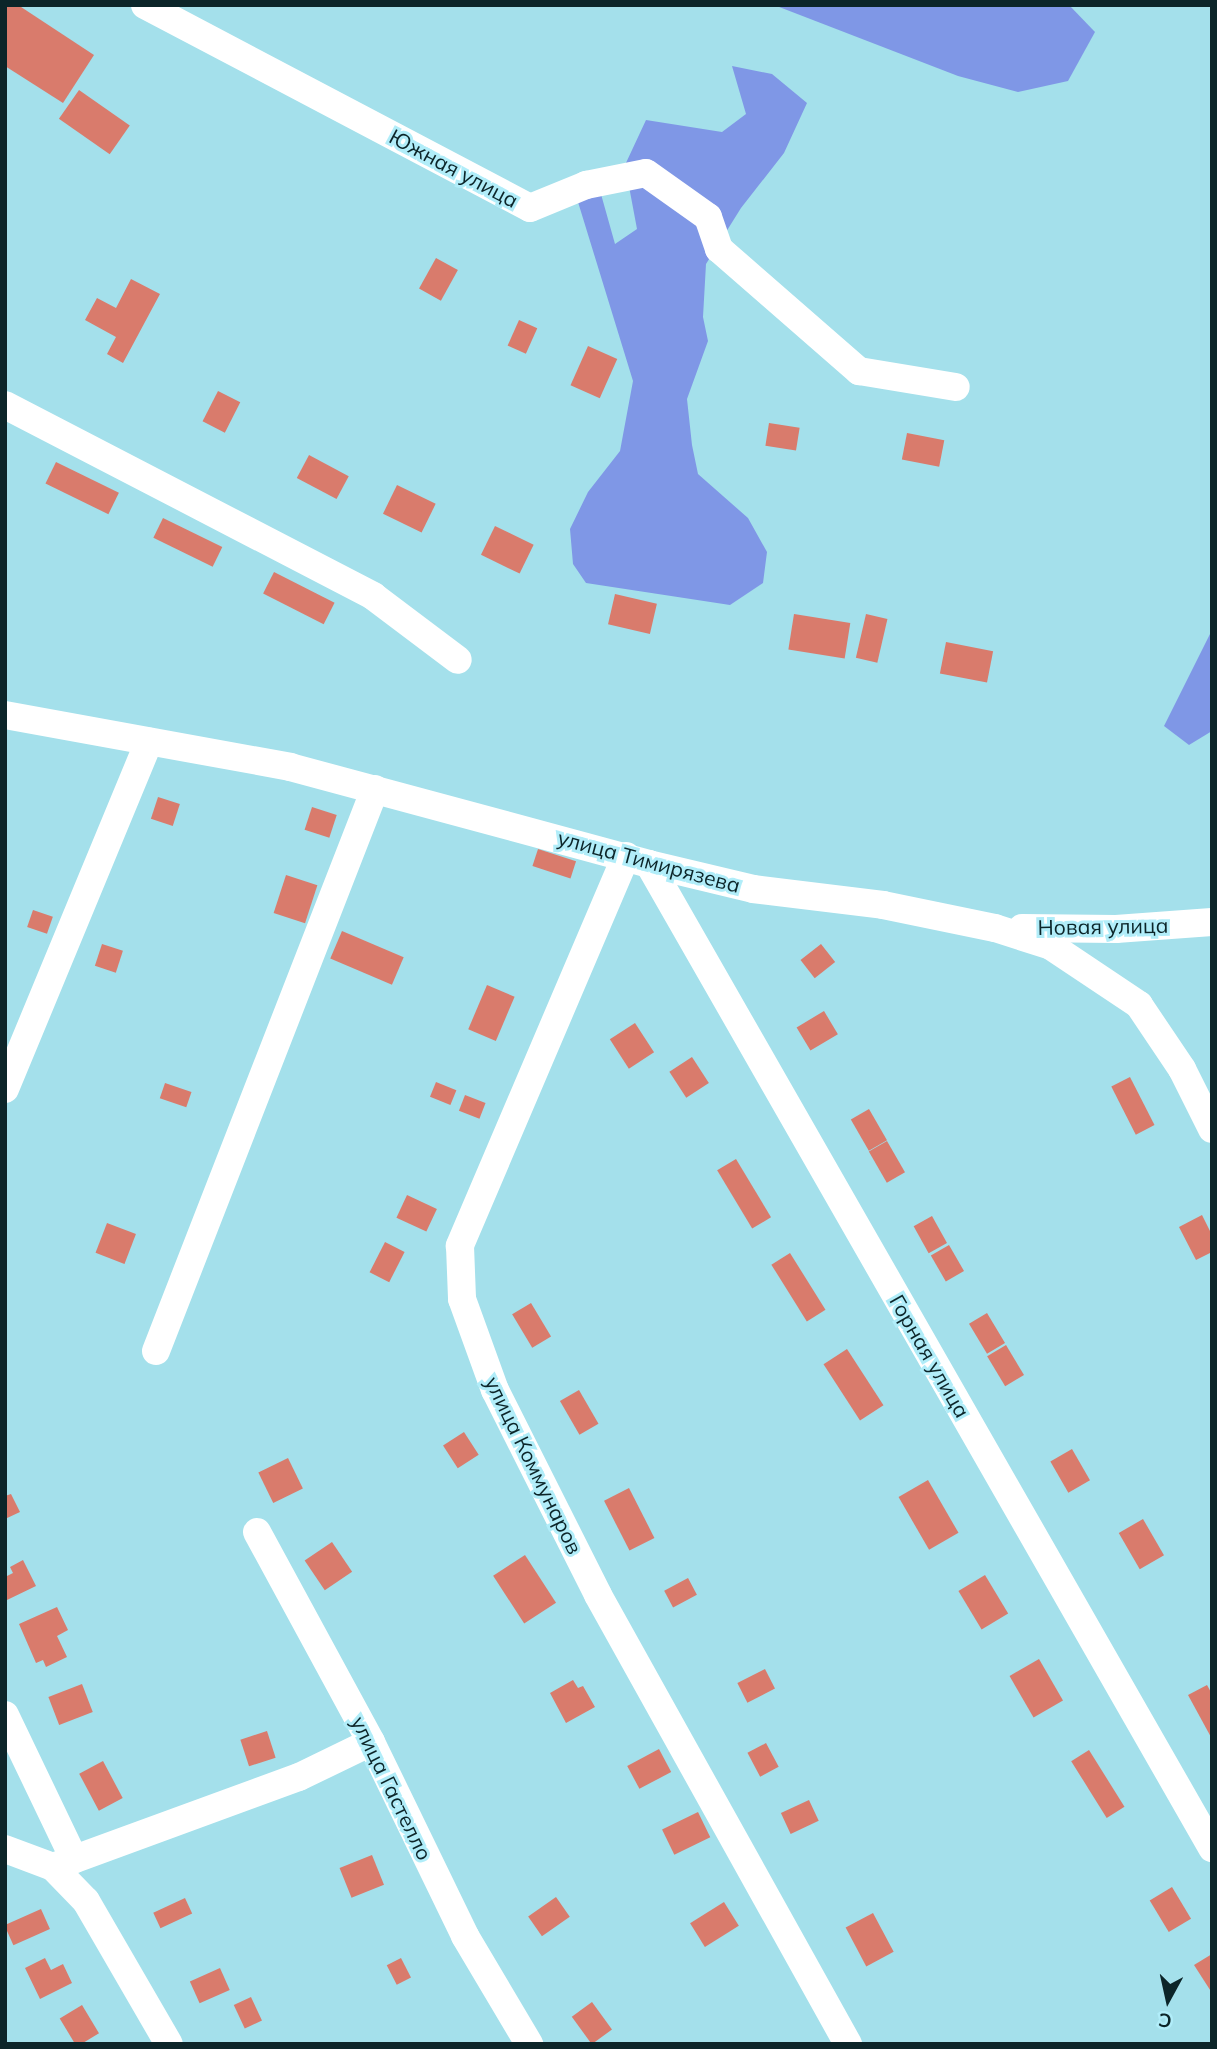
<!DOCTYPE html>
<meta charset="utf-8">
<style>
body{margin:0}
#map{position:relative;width:1217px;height:2049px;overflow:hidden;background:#a4e0eb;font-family:Mulish,sans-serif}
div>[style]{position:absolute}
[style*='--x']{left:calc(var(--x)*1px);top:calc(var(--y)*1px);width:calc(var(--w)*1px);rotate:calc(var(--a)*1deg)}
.forest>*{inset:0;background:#7f97e6}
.building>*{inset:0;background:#d97b6c;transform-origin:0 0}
.minor>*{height:28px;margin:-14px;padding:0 14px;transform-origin:14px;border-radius:14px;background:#fff}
span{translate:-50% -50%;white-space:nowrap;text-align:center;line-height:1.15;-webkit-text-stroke:6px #b1edf9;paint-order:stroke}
.street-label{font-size:21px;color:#0c2529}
.frame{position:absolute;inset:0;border:7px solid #0c2529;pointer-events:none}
.north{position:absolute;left:1133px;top:1965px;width:70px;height:70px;-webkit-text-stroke:5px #b1edf9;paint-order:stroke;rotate:188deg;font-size:19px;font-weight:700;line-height:28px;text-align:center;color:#0c2529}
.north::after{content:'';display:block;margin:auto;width:24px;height:32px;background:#0c2529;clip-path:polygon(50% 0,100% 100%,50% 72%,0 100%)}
</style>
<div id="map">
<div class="forest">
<div style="clip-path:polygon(774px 5px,1069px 5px,1095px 32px,1068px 81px,1018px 92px,958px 76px)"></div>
<div style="clip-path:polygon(732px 66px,772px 74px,807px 103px,784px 153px,741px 208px,706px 264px,703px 317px,708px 341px,687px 399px,692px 445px,698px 474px,748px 518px,767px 552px,763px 583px,730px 605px,586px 583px,573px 564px,570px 529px,588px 492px,620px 451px,633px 381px,578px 202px,599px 187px,615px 244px,637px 229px,625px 165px,646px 120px,722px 132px,746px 114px)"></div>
<div style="clip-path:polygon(1212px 630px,1212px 731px,1189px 745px,1164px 726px)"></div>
</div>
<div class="building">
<div style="clip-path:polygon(5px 5px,18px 5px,94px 55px,63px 103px,5px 66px)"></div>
<div style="left:79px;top:90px;width:62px;height:35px;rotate:35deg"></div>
<div style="left:436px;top:258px;width:25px;height:35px;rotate:29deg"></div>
<div style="clip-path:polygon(131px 279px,160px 294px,123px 363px,107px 354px,116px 337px,85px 320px,97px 298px,116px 308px)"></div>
<div style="left:519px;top:320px;width:20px;height:28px;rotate:24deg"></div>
<div style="left:588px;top:346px;width:32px;height:43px;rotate:24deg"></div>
<div style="left:218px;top:391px;width:25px;height:34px;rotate:27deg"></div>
<div style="left:769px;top:423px;width:31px;height:23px;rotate:9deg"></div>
<div style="left:907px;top:433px;width:38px;height:27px;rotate:11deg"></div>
<div style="left:309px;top:455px;width:45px;height:26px;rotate:28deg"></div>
<div style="left:56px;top:462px;width:70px;height:24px;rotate:26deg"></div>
<div style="left:397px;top:485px;width:43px;height:32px;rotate:26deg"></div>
<div style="left:163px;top:518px;width:66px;height:22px;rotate:26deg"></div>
<div style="left:495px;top:526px;width:43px;height:32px;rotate:26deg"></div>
<div style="left:274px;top:572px;width:68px;height:24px;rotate:27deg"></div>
<div style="left:615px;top:594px;width:43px;height:31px;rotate:13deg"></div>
<div style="left:794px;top:614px;width:57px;height:36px;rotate:9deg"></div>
<div style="left:866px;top:614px;width:22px;height:45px;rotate:13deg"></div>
<div style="left:946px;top:642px;width:48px;height:32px;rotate:11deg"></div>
<div style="left:158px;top:797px;width:23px;height:23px;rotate:18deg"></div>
<div style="left:312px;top:807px;width:26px;height:24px;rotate:18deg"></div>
<div style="left:538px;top:849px;width:40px;height:18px;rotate:18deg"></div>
<div style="left:286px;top:875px;width:33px;height:40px;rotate:18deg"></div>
<div style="left:33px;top:910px;width:21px;height:18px;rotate:19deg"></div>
<div style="left:342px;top:931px;width:67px;height:30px;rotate:23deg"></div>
<div style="left:102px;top:944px;width:22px;height:23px;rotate:18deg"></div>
<div style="left:821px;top:944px;width:23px;height:26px;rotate:52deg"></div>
<div style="left:487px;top:985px;width:30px;height:48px;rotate:23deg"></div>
<div style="left:824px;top:1011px;width:27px;height:32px;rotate:59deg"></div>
<div style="left:635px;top:1023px;width:35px;height:30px;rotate:57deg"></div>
<div style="left:692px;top:1057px;width:31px;height:27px;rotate:57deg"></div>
<div style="left:1130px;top:1077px;width:54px;height:21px;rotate:63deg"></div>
<div style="left:436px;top:1082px;width:22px;height:16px;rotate:22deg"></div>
<div style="left:165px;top:1083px;width:28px;height:16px;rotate:19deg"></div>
<div style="left:465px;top:1095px;width:22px;height:17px;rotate:21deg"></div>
<div style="left:869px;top:1109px;width:36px;height:21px;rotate:60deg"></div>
<div style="left:887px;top:1141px;width:36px;height:21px;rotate:60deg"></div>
<div style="left:736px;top:1159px;width:68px;height:22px;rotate:59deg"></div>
<div style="left:407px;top:1195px;width:33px;height:25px;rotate:25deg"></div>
<div style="clip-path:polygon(1202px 1215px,1212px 1235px,1212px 1252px,1196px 1260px,1179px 1227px)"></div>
<div style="left:932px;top:1216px;width:31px;height:21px;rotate:61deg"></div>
<div style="left:107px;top:1223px;width:31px;height:32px;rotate:21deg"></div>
<div style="left:385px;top:1242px;width:22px;height:34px;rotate:27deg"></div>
<div style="left:949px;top:1245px;width:30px;height:21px;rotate:60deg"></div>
<div style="left:790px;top:1253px;width:67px;height:22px;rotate:58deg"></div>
<div style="left:531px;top:1303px;width:39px;height:22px;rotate:59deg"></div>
<div style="left:987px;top:1313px;width:35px;height:21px;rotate:59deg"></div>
<div style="left:1006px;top:1345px;width:35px;height:22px;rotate:59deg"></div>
<div style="left:847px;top:1349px;width:67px;height:28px;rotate:57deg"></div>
<div style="left:579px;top:1390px;width:39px;height:22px;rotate:60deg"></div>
<div style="left:464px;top:1432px;width:27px;height:25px;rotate:57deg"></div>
<div style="left:1072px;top:1449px;width:36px;height:25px;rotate:60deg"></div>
<div style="left:288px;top:1458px;width:34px;height:33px;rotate:64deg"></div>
<div style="left:928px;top:1480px;width:61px;height:34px;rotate:60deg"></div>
<div style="left:629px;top:1488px;width:56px;height:28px;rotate:63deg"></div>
<div style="clip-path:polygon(11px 1494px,20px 1512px,5px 1519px,5px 1496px)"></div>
<div style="left:1143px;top:1519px;width:42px;height:28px;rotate:60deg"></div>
<div style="left:332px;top:1542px;width:36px;height:33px;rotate:56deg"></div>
<div style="left:525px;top:1555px;width:57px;height:38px;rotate:57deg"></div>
<div style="clip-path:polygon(23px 1560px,36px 1586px,7px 1600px,5px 1577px,13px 1573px,10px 1567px)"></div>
<div style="left:985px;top:1575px;width:45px;height:31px;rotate:59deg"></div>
<div style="left:688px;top:1578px;width:19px;height:27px;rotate:62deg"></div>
<div style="clip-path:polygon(57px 1607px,68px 1630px,57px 1636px,67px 1657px,46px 1667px,43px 1660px,36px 1663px,19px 1624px)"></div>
<div style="left:1039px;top:1659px;width:48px;height:34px;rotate:60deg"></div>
<div style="left:765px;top:1669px;width:22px;height:31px;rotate:63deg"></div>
<div style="clip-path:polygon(573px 1680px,578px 1688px,583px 1686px,595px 1707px,566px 1723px,550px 1693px)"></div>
<div style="left:82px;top:1684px;width:30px;height:36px;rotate:69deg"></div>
<div style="clip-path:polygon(1207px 1685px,1212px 1694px,1212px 1739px,1188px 1695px)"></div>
<div style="left:267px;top:1731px;width:28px;height:28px;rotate:72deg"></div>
<div style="left:766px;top:1743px;width:27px;height:21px;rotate:62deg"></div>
<div style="left:659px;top:1749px;width:26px;height:36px;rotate:62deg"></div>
<div style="left:1089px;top:1750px;width:67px;height:21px;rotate:58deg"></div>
<div style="left:103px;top:1761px;width:42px;height:27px;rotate:62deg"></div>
<div style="left:809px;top:1800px;width:23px;height:31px;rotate:65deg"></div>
<div style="left:698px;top:1812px;width:28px;height:40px;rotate:64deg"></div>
<div style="left:372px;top:1855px;width:32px;height:35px;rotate:68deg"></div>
<div style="left:1172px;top:1887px;width:37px;height:26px;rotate:59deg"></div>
<div style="left:556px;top:1897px;width:24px;height:34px;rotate:55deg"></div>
<div style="left:185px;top:1898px;width:17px;height:35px;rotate:65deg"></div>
<div style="left:724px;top:1902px;width:28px;height:40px;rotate:58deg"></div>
<div style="left:41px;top:1909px;width:22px;height:40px;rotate:66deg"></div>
<div style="left:873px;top:1913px;width:44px;height:31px;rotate:62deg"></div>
<div style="clip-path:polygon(1212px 1954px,1212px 1993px,1194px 1965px)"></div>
<div style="clip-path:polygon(45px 1958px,51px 1970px,63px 1964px,72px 1983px,40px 1999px,25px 1968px)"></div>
<div style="left:401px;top:1958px;width:22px;height:16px;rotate:63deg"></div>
<div style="left:220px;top:1968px;width:24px;height:33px;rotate:66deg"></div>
<div style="left:251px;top:1997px;width:26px;height:19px;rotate:65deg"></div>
<div style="left:592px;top:2002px;width:34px;height:25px;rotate:54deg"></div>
<div style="left:82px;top:2005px;width:33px;height:26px;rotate:59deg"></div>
</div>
<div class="minor">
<div style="--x:145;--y:5;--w:435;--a:27.8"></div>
<div style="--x:530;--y:208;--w:61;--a:-22.3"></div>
<div style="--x:586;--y:185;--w:61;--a:-11.3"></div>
<div style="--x:646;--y:173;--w:76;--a:35.4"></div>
<div style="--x:708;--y:217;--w:34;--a:71"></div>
<div style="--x:719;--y:249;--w:186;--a:41.1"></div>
<div style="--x:859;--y:371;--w:98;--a:9.4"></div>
<div style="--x:5;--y:405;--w:415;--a:27.4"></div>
<div style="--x:373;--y:596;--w:106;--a:37"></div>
<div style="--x:5;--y:715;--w:290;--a:10.3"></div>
<div style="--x:290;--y:767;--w:372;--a:15.1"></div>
<div style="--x:649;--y:864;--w:107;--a:13.5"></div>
<div style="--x:753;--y:889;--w:131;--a:7"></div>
<div style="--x:883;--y:905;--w:114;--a:11.6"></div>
<div style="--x:995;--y:928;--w:59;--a:17.8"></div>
<div style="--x:1051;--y:946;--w:106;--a:33.8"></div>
<div style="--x:1139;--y:1005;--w:77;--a:56.1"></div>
<div style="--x:1182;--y:1069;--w:67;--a:63.4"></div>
<div style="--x:626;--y:856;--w:424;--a:113.1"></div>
<div style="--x:460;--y:1246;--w:53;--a:87.8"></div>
<div style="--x:462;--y:1299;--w:97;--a:70.1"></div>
<div style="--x:495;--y:1390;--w:229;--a:63.3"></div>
<div style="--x:598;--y:1595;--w:514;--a:60.89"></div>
<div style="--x:649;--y:864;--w:1134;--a:60.22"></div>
<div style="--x:1022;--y:928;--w:94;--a:0.6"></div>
<div style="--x:1116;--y:929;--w:96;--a:-4.2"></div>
<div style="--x:5;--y:1089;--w:376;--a:-67.5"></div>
<div style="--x:156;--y:1351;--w:603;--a:-68.71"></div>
<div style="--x:257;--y:1532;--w:239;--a:61.5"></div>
<div style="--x:371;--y:1742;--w:216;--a:64.1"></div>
<div style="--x:465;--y:1936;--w:126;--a:59.3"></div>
<div style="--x:5;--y:1715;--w:160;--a:64.4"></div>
<div style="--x:5;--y:1849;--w:51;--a:20.6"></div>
<div style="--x:53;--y:1867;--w:47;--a:45.9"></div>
<div style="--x:86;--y:1901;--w:165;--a:59.9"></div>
<div style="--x:53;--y:1867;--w:262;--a:-20.1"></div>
<div style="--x:299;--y:1777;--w:80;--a:-25.9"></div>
</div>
<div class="street-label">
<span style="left:454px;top:168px;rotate:28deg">Южная улица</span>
<span style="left:649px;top:861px;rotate:15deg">улица Тимирязева</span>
<span style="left:1103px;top:926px;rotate:-1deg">Новая улица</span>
<span style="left:930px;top:1356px;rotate:60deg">Горная улица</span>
<span style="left:534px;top:1465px;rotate:64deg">улица Коммунаров</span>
<span style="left:392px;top:1788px;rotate:64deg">улица Гастелло</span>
</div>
<div class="frame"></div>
<div class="north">С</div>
</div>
